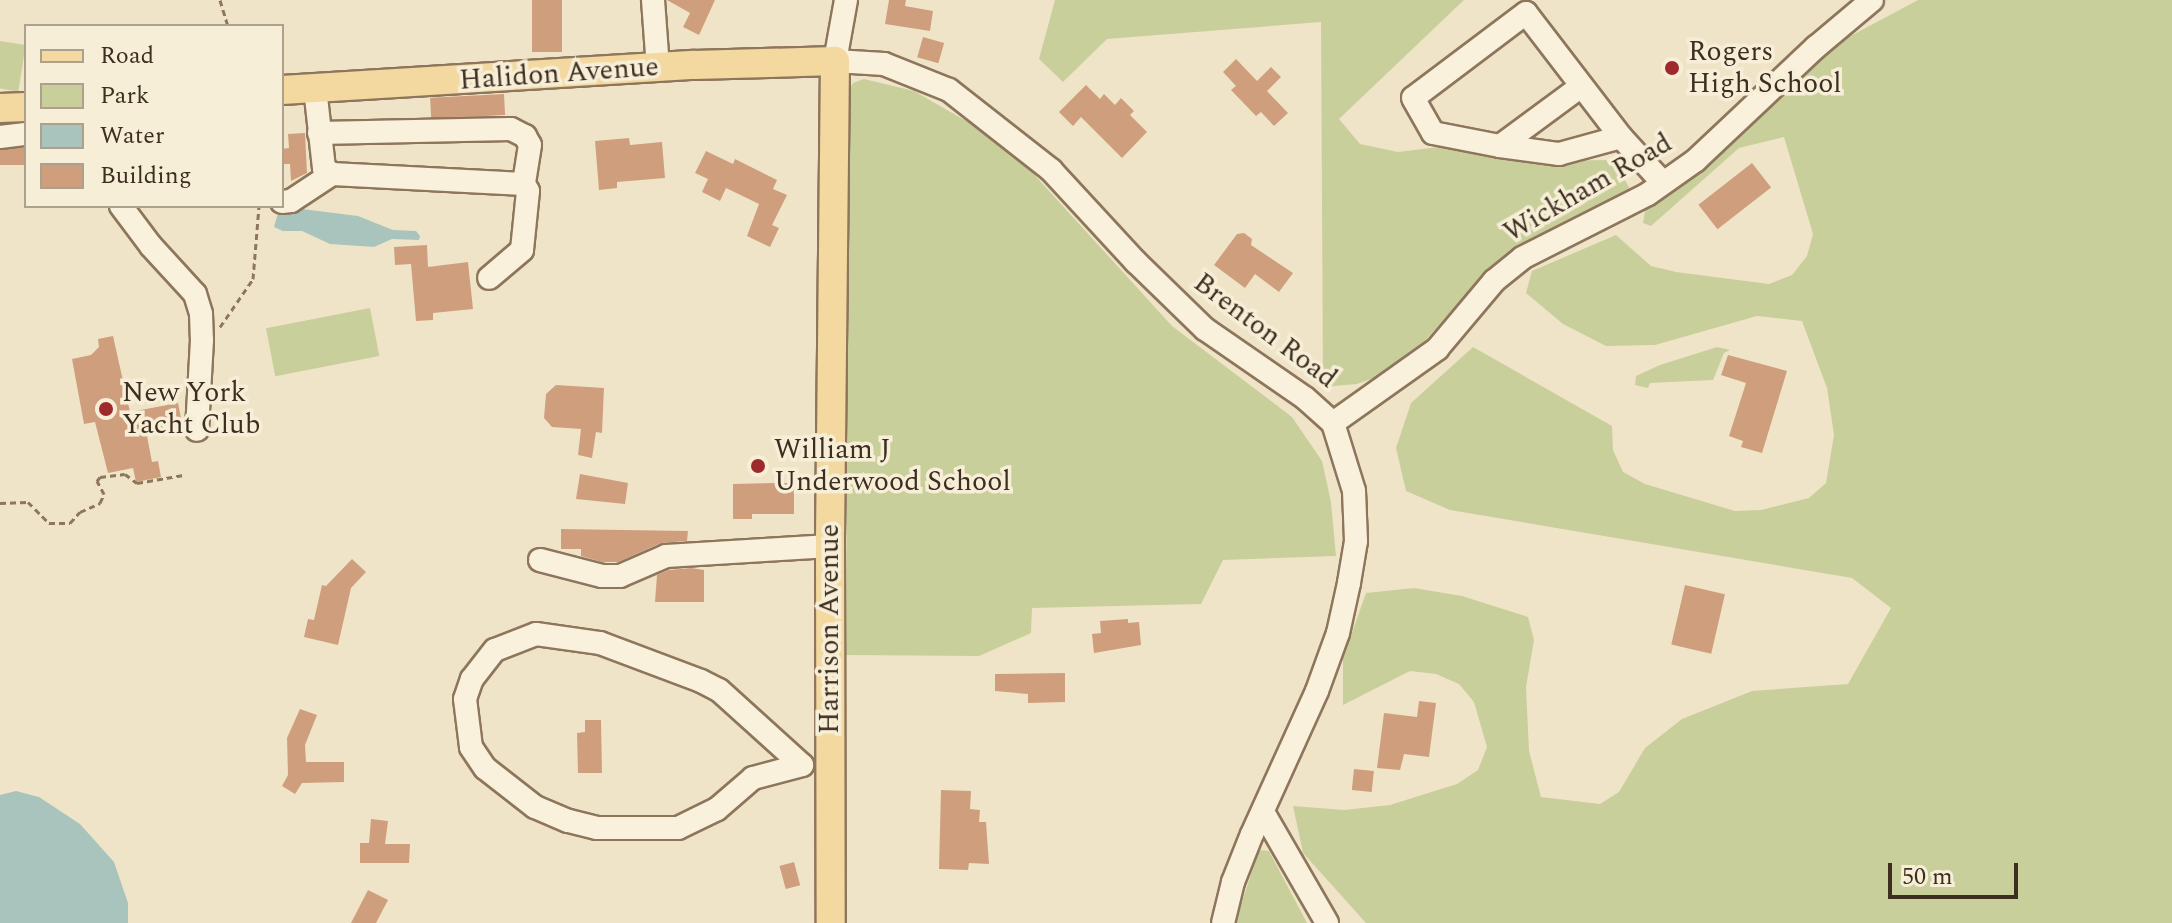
<!DOCTYPE html>
<style>
body{margin:0}
#map{position:relative;width:2172px;height:923px;overflow:hidden;background:#f0e4c8;font-family:Spectral,serif}
div>[style]{position:absolute}
[style*='--x']{left:calc(var(--x)*1px);top:calc(var(--y)*1px);width:calc(var(--w)*1px);rotate:calc(var(--a)*1deg)}
.green>*{inset:0;background:#c9cf9b;transform-origin:0 0}
.water>*{inset:0;background:#a9c4bc}
.building>*{inset:0;background:#cf9f7d;transform-origin:0 0}
.path>*{height:3px;margin-top:-1.5px;transform-origin:0;background:repeating-linear-gradient(90deg,#8d765c 0 6px,transparent 0 10px)}
.roads{filter:drop-shadow(2px 0 #8d765c) drop-shadow(-2px 0 #8d765c) drop-shadow(0 2px #8d765c) drop-shadow(0 -2px #8d765c)}
.minor>*{height:22px;margin:-11px;padding:0 11px;transform-origin:11px;border-radius:11px;background:#faf1dc}
.major>*{height:28px;margin:-14px;padding:0 14px;transform-origin:14px;border-radius:14px;background:#f3d9a0}
.dots>*{width:22px;height:22px;translate:-50% -50%;box-sizing:border-box;border:4px solid #f7eed8;border-radius:50%}
span{translate:-50% -50%;white-space:nowrap;text-align:center;line-height:1.15;-webkit-text-stroke:7px #f7eed8;paint-order:stroke}
.poi-label{font-size:28px;color:#3d2e20}
.left{translate:0 -50%;text-align:left}
.street-label{font-size:28px;color:#3d2e20}
.legend{position:absolute;left:24px;top:24px;width:260px;height:184px;box-sizing:border-box;background:#f7eed8;border:2px solid #ada18e;margin:0;padding:10px 14px;list-style:none;font-size:24px;color:#3d2e20}
.legend li{display:flex;align-items:center;gap:16px;height:40px}
.legend b{width:40px;border:2px solid #ada18e}
.scale{position:absolute;left:1888px;top:863px;width:130px;height:36px;box-sizing:border-box;border:4px solid #3d2e20;border-top:0;padding-left:10px;font-size:24px;line-height:28px;white-space:nowrap;color:#3d2e20;-webkit-text-stroke:6px #f7eed8;paint-order:stroke}
</style>
<div id="map">
<div class="green">
<div style="clip-path:polygon(1055px 0,1464px 0,1339px 119px,1360px 144px,1398px 152px,1455px 145px,1547px 161px,1607px 160px,1618px 168px,1630px 189px,1563px 222px,1491px 267px,1414px 353px,1382px 375px,1357px 384px,1323px 387px,1321px 22px,1107px 39px,1063px 82px,1039px 59px)"></div>
<div style="clip-path:polygon(1918px 0,2172px 0,2172px 923px,1366px 923px,1303px 853px,1293px 806px,1344px 810px,1390px 805px,1457px 784px,1478px 770px,1487px 747px,1474px 702px,1459px 684px,1436px 674px,1410px 671px,1343px 705px,1343px 658px,1366px 593px,1414px 588px,1462px 596px,1528px 617px,1534px 640px,1526px 687px,1529px 751px,1541px 797px,1600px 804px,1619px 792px,1645px 748px,1682px 719px,1752px 691px,1848px 684px,1891px 608px,1852px 578px,1450px 510px,1406px 491px,1396px 448px,1411px 403px,1473px 347px,1612px 426px,1613px 450px,1623px 472px,1645px 484px,1735px 511px,1761px 510px,1809px 498px,1826px 483px,1834px 435px,1827px 388px,1802px 321px,1757px 316px,1655px 345px,1606px 346px,1563px 324px,1526px 293px,1532px 271px,1616px 235px,1651px 266px,1676px 272px,1769px 284px,1792px 275px,1807px 256px,1813px 234px,1784px 137px,1739px 148px,1651px 226px,1643px 223px,1645px 211px,1751px 124px,1830px 47px)"></div>
<div style="left:0;top:41px;width:26px;height:47px;rotate:9deg"></div>
<div style="clip-path:polygon(864px 79px,914px 91px,973px 125px,1030px 170px,1172px 326px,1292px 417px,1322px 461px,1331px 502px,1336px 556px,1223px 560px,1201px 604px,1032px 608px,1031px 633px,979px 656px,846px 655px,848px 92px,853px 83px)"></div>
<div style="left:370px;top:308px;width:49px;height:106px;rotate:79deg"></div>
<div style="clip-path:polygon(1717px 347px,1730px 350px,1724px 353px,1713px 380px,1650px 383px,1648px 388px,1635px 385px,1636px 376px,1660px 365px)"></div>
<div style="clip-path:polygon(1259px 850px,1269px 851px,1307px 923px,1235px 923px)"></div>
</div>
<div class="water">
<div style="clip-path:polygon(294px 208px,358px 216px,393px 230px,416px 231px,420px 236px,419px 240px,392px 239px,374px 247px,330px 244px,302px 231px,283px 231px,274px 227px,278px 213px)"></div>
<div style="clip-path:polygon(16px 791px,39px 797px,80px 824px,114px 862px,128px 903px,128px 923px,0 923px,0 795px)"></div>
</div>
<div class="building">
<div style="left:532px;top:0;width:30px;height:52px"></div>
<div style="clip-path:polygon(667px 0,715px 0,699px 35px,683px 27px,690px 13px)"></div>
<div style="clip-path:polygon(889px 0,906px 0,905px 6px,933px 11px,930px 31px,885px 24px)"></div>
<div style="left:923px;top:37px;width:22px;height:21px;rotate:16deg"></div>
<div style="clip-path:polygon(1236px 59px,1257px 81px,1271px 67px,1281px 77px,1267px 91px,1288px 113px,1274px 126px,1261px 112px,1256px 116px,1231px 90px,1236px 86px,1223px 72px)"></div>
<div style="clip-path:polygon(1086px 85px,1100px 99px,1104px 94px,1115px 105px,1121px 98px,1134px 111px,1130px 115px,1147px 132px,1122px 158px,1081px 117px,1073px 126px,1059px 112px)"></div>
<div style="left:504px;top:94px;width:21px;height:74px;rotate:87deg"></div>
<div style="clip-path:polygon(305px 133px,307px 173px,291px 181px,290px 164px,282px 164px,282px 149px,289px 148px,288px 134px)"></div>
<div style="clip-path:polygon(629px 138px,630px 145px,662px 142px,665px 178px,617px 182px,617px 188px,599px 190px,595px 141px)"></div>
<div style="left:26px;top:148px;width:17px;height:26px;rotate:90deg"></div>
<div style="clip-path:polygon(706px 151px,733px 164px,735px 159px,777px 180px,773px 189px,787px 195px,772px 225px,779px 228px,770px 247px,747px 236px,759px 204px,726px 188px,720px 201px,702px 192px,708px 179px,695px 173px)"></div>
<div style="left:1752px;top:163px;width:31px;height:68px;rotate:52deg"></div>
<div style="clip-path:polygon(1244px 233px,1252px 239px,1251px 245px,1293px 273px,1279px 292px,1255px 274px,1245px 288px,1214px 265px,1237px 234px)"></div>
<div style="clip-path:polygon(427px 245px,428px 267px,468px 262px,473px 309px,433px 313px,433px 320px,416px 321px,411px 264px,395px 265px,394px 247px)"></div>
<div style="clip-path:polygon(113px 336px,130px 412px,178px 403px,183px 428px,147px 436px,152px 462px,158px 461px,161px 477px,136px 482px,133px 468px,108px 473px,95px 422px,84px 424px,72px 359px,91px 355px,99px 347px,98px 339px)"></div>
<div style="clip-path:polygon(1728px 355px,1787px 371px,1762px 453px,1741px 447px,1743px 441px,1729px 436px,1746px 383px,1721px 375px)"></div>
<div style="clip-path:polygon(556px 385px,604px 388px,602px 433px,596px 432px,592px 458px,578px 455px,581px 429px,552px 427px,544px 418px,546px 394px)"></div>
<div style="clip-path:polygon(580px 474px,628px 483px,625px 504px,576px 499px)"></div>
<div style="clip-path:polygon(776px 483px,794px 483px,794px 514px,752px 514px,752px 519px,733px 519px,733px 484px)"></div>
<div style="clip-path:polygon(561px 529px,688px 531px,687px 541px,661px 543px,618px 562px,602px 562px,581px 556px,581px 549px,561px 549px)"></div>
<div style="clip-path:polygon(352px 559px,366px 572px,351px 588px,338px 645px,304px 637px,308px 619px,314px 620px,322px 585px,326px 586px)"></div>
<div style="clip-path:polygon(691px 568px,704px 570px,704px 602px,655px 602px,657px 575px,669px 570px)"></div>
<div style="left:1685px;top:585px;width:41px;height:61px;rotate:13deg"></div>
<div style="clip-path:polygon(1128px 619px,1128px 623px,1139px 622px,1141px 645px,1094px 653px,1092px 634px,1101px 633px,1100px 621px)"></div>
<div style="clip-path:polygon(1065px 673px,1065px 702px,1028px 703px,1028px 694px,995px 691px,995px 674px)"></div>
<div style="clip-path:polygon(1419px 701px,1436px 703px,1429px 757px,1404px 754px,1400px 770px,1377px 768px,1384px 713px,1417px 717px)"></div>
<div style="clip-path:polygon(300px 709px,317px 715px,305px 745px,306px 762px,344px 762px,344px 782px,302px 783px,295px 794px,282px 786px,288px 775px,287px 738px)"></div>
<div style="clip-path:polygon(585px 720px,601px 720px,602px 773px,578px 773px,577px 733px,585px 732px)"></div>
<div style="left:1354px;top:769px;width:20px;height:21px;rotate:6deg"></div>
<div style="clip-path:polygon(941px 790px,971px 791px,970px 809px,980px 810px,979px 822px,986px 822px,989px 864px,969px 863px,968px 870px,939px 869px)"></div>
<div style="clip-path:polygon(371px 819px,388px 821px,385px 844px,410px 844px,409px 863px,360px 863px,360px 843px,369px 843px)"></div>
<div style="left:794px;top:862px;width:24px;height:15px;rotate:75deg"></div>
<div style="clip-path:polygon(368px 890px,388px 900px,376px 923px,351px 923px)"></div>
</div>
<div class="path">
<div style="--x:220;--y:0;--w:27;--a:73"></div>
<div style="--x:220;--y:327;--w:58;--a:-55.5"></div>
<div style="--x:253;--y:279;--w:73;--a:-85.3"></div>
<div style="--x:0;--y:503;--w:28;--a:-2"></div>
<div style="--x:28;--y:502;--w:30;--a:45"></div>
<div style="--x:49;--y:523;--w:21;--a:0"></div>
<div style="--x:70;--y:523;--w:15;--a:-48"></div>
<div style="--x:80;--y:512;--w:22;--a:-24"></div>
<div style="--x:100;--y:503;--w:10;--a:-66"></div>
<div style="--x:104;--y:494;--w:15;--a:-118"></div>
<div style="--x:97;--y:481;--w:5;--a:-53"></div>
<div style="--x:100;--y:477;--w:25;--a:-7"></div>
<div style="--x:125;--y:474;--w:15;--a:37"></div>
<div style="--x:137;--y:483;--w:47;--a:-9.9"></div>
</div>
<div class="roads">
<div class="minor">
<div style="--x:653;--y:0;--w:68;--a:85.8"></div>
<div style="--x:846;--y:0;--w:62;--a:100.2"></div>
<div style="--x:835;--y:61;--w:49;--a:3.5"></div>
<div style="--x:884;--y:64;--w:70;--a:21.8"></div>
<div style="--x:949;--y:90;--w:130;--a:38.1"></div>
<div style="--x:1051;--y:170;--w:125;--a:47.3"></div>
<div style="--x:1136;--y:262;--w:96;--a:44.2"></div>
<div style="--x:1205;--y:329;--w:121;--a:34.6"></div>
<div style="--x:1305;--y:398;--w:38;--a:42"></div>
<div style="--x:1333;--y:423;--w:71;--a:72.8"></div>
<div style="--x:1354;--y:491;--w:50;--a:87.7"></div>
<div style="--x:1356;--y:541;--w:43;--a:99.5"></div>
<div style="--x:1349;--y:583;--w:51;--a:102.4"></div>
<div style="--x:1338;--y:633;--w:62;--a:109.9"></div>
<div style="--x:1317;--y:691;--w:157;--a:114.4"></div>
<div style="--x:1252;--y:834;--w:52;--a:111.6"></div>
<div style="--x:1233;--y:882;--w:42;--a:103.7"></div>
<div style="--x:315;--y:88;--w:81;--a:83.6"></div>
<div style="--x:324;--y:168;--w:10;--a:37"></div>
<div style="--x:332;--y:174;--w:192;--a:3"></div>
<div style="--x:524;--y:184;--w:8;--a:60"></div>
<div style="--x:528;--y:191;--w:59;--a:95.8"></div>
<div style="--x:522;--y:250;--w:43;--a:139.7"></div>
<div style="--x:319;--y:133;--w:192;--a:-1.2"></div>
<div style="--x:511;--y:129;--w:16;--a:27"></div>
<div style="--x:525;--y:136;--w:10;--a:61"></div>
<div style="--x:530;--y:145;--w:39;--a:99"></div>
<div style="--x:0;--y:137;--w:26;--a:-7"></div>
<div style="--x:1621;--y:137;--w:156;--a:-127.5"></div>
<div style="--x:1526;--y:13;--w:141;--a:143"></div>
<div style="--x:1413;--y:98;--w:40;--a:60.3"></div>
<div style="--x:1433;--y:133;--w:68;--a:11"></div>
<div style="--x:1500;--y:146;--w:60;--a:7.7"></div>
<div style="--x:1559;--y:154;--w:64;--a:-15.3"></div>
<div style="--x:1621;--y:137;--w:62;--a:47.6"></div>
<div style="--x:1500;--y:146;--w:99;--a:-36.4"></div>
<div style="--x:282;--y:202;--w:9;--a:-6"></div>
<div style="--x:291;--y:201;--w:49;--a:-33.4"></div>
<div style="--x:121;--y:206;--w:50;--a:53.1"></div>
<div style="--x:151;--y:246;--w:65;--a:47.5"></div>
<div style="--x:195;--y:294;--w:21;--a:73"></div>
<div style="--x:201;--y:314;--w:26;--a:88"></div>
<div style="--x:202;--y:340;--w:90;--a:93.2"></div>
<div style="--x:1333;--y:423;--w:128;--a:-35.4"></div>
<div style="--x:1437;--y:349;--w:89;--a:-50"></div>
<div style="--x:1494;--y:281;--w:36;--a:-39"></div>
<div style="--x:1522;--y:258;--w:141;--a:-26.9"></div>
<div style="--x:1648;--y:194;--w:59;--a:-35.3"></div>
<div style="--x:1696;--y:160;--w:165;--a:-43.3"></div>
<div style="--x:1816;--y:47;--w:73;--a:-40"></div>
<div style="--x:540;--y:560;--w:64;--a:14.5"></div>
<div style="--x:602;--y:576;--w:18;--a:0"></div>
<div style="--x:620;--y:576;--w:50;--a:-23.5"></div>
<div style="--x:666;--y:556;--w:164;--a:-3.5"></div>
<div style="--x:536;--y:634;--w:65;--a:8"></div>
<div style="--x:600;--y:643;--w:108;--a:20.6"></div>
<div style="--x:701;--y:681;--w:20;--a:27"></div>
<div style="--x:719;--y:690;--w:112;--a:42.1"></div>
<div style="--x:802;--y:765;--w:51;--a:165.1"></div>
<div style="--x:753;--y:778;--w:48;--a:139.3"></div>
<div style="--x:717;--y:809;--w:43;--a:154"></div>
<div style="--x:678;--y:828;--w:81;--a:180"></div>
<div style="--x:597;--y:828;--w:30;--a:-166"></div>
<div style="--x:568;--y:821;--w:36;--a:-157"></div>
<div style="--x:535;--y:807;--w:63;--a:-142"></div>
<div style="--x:485;--y:768;--w:25;--a:-124"></div>
<div style="--x:471;--y:747;--w:48;--a:-97.1"></div>
<div style="--x:465;--y:699;--w:21;--a:-71"></div>
<div style="--x:472;--y:679;--w:37;--a:-52"></div>
<div style="--x:495;--y:650;--w:44;--a:-21.3"></div>
<div style="--x:1263;--y:812;--w:128;--a:60"></div>
</div>
<div class="major">
<div style="--x:282;--y:90;--w:413;--a:-3.5"></div>
<div style="--x:694;--y:65;--w:141;--a:-1.6"></div>
<div style="--x:835;--y:61;--w:478;--a:90.6"></div>
<div style="--x:830;--y:539;--w:384;--a:89.9"></div>
<div style="--x:0;--y:108;--w:26;--a:-2"></div>
</div>
</div>
<div class="dots">
<div style="left:1672px;top:68px;background:#9e2a2b"></div>
<div style="left:106px;top:409px;background:#9e2a2b"></div>
<div style="left:758px;top:466px;background:#9e2a2b"></div>
</div>
<div class="poi-label">
<span class="left" style="left:1688px;top:68px">Rogers<br>High School</span>
<span class="left" style="left:122px;top:409px">New York<br>Yacht Club</span>
<span class="left" style="left:774px;top:466px">William J<br>Underwood School</span>
</div>
<div class="street-label">
<span style="left:559px;top:74px;rotate:-4deg">Halidon Avenue</span>
<span style="left:1588px;top:188px;rotate:-30deg">Wickham Road</span>
<span style="left:1265px;top:331px;rotate:37deg">Brenton Road</span>
<span style="left:830px;top:629px;rotate:-90deg">Harrison Avenue</span>
</div>
<ul class="legend">
<li><b style="height:10px;background:#f3d9a0"></b>Road</li>
<li><b style="height:22px;background:#c9cf9b"></b>Park</li>
<li><b style="height:22px;background:#a9c4bc"></b>Water</li>
<li><b style="height:22px;background:#cf9f7d"></b>Building</li>
</ul>
<div class="scale">50 m</div>
</div>
